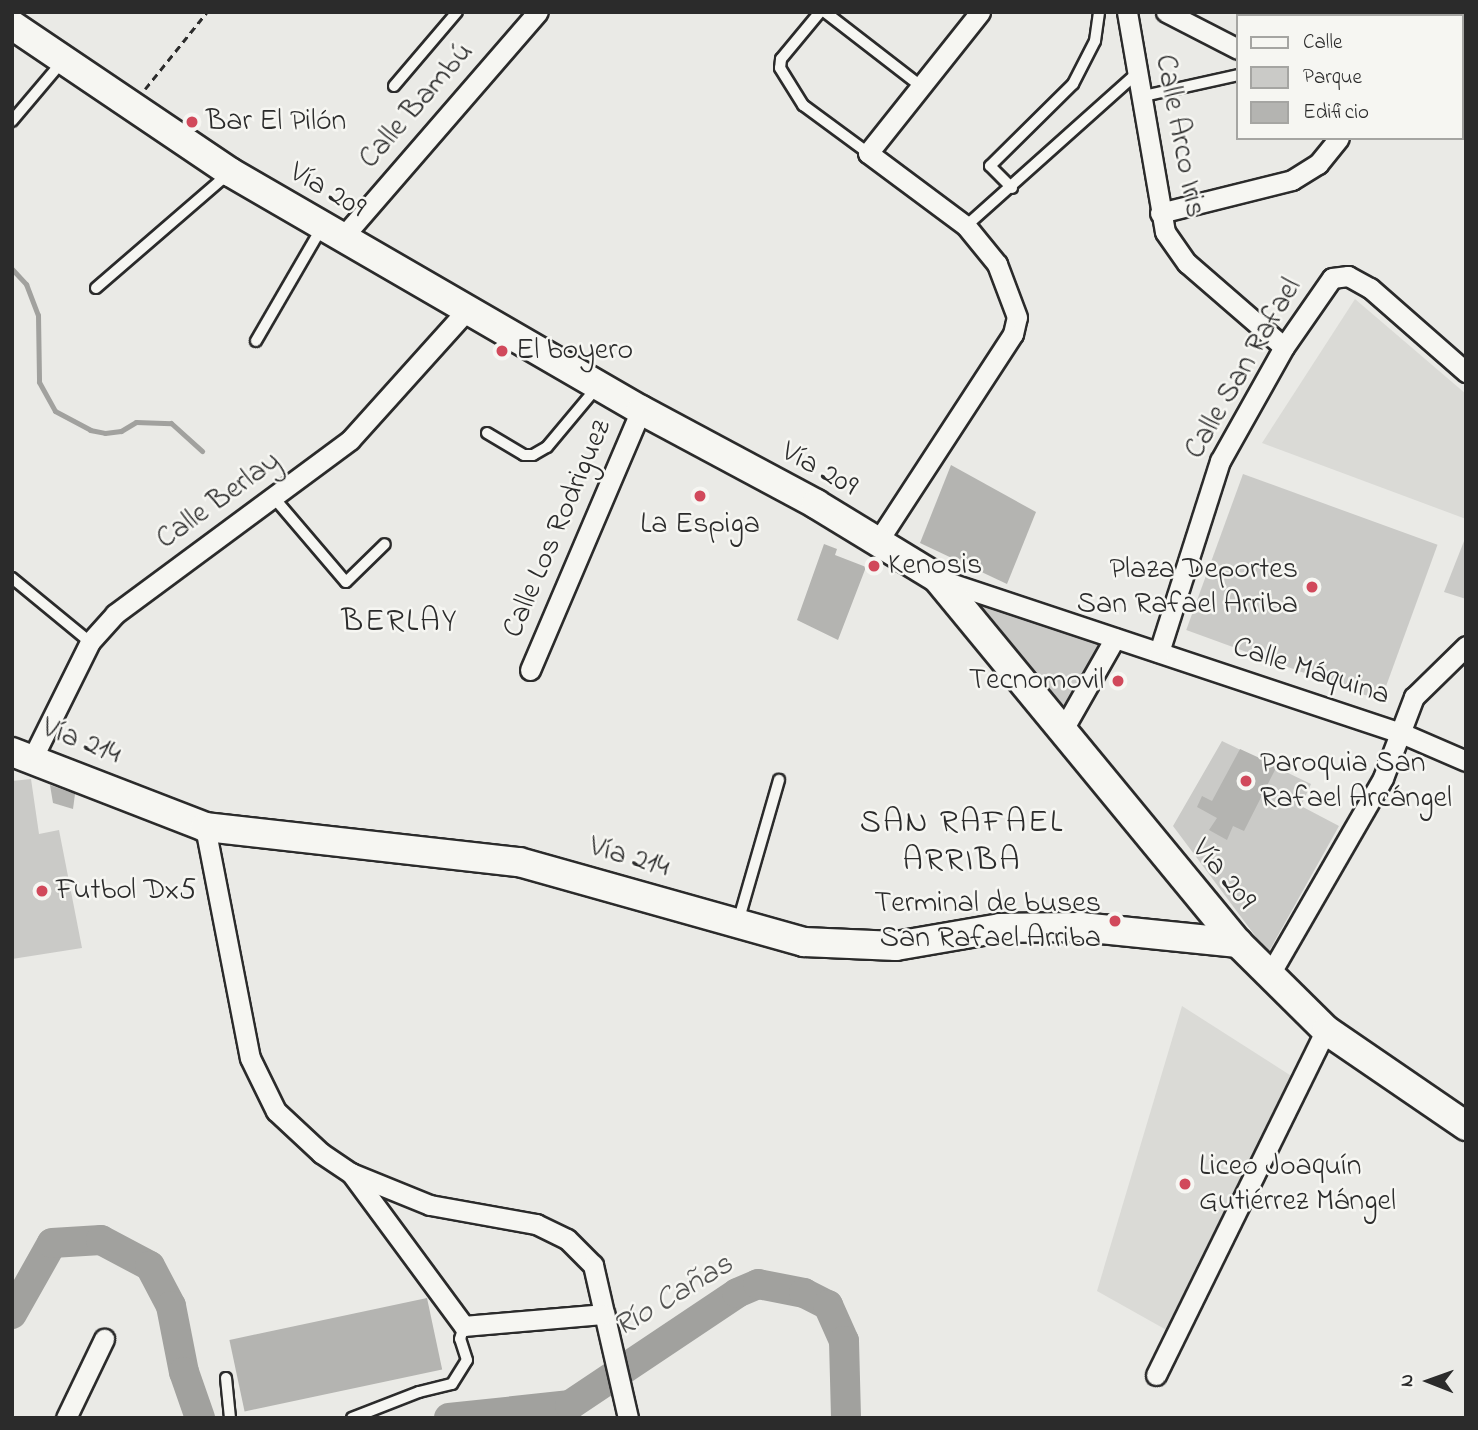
<!DOCTYPE html>
<meta charset="utf-8">
<style>
body{margin:0}
#map{position:relative;width:1478px;height:1430px;overflow:hidden;background:#eaeae6;font-family:"Indie Flower",sans-serif}
div>[style]{position:absolute}
[style*='--x']{left:calc(var(--x)*1px);top:calc(var(--y)*1px);width:calc(var(--w)*1px);rotate:calc(var(--a)*1deg)}
.built>*{inset:0;background:#dadad6}
.green>*{inset:0;background:#cacac7;transform-origin:0 0}
.stream>*{height:5px;margin:-2.5px;padding:0 2.5px;transform-origin:2.5px;border-radius:2.5px;background:#a1a19e}
.river>*{height:30px;margin:-15px;padding:0 15px;transform-origin:15px;border-radius:15px;background:#a1a19e}
.building>*{inset:0;background:#b4b4b1;transform-origin:0 0}
.path>*{height:2.5px;margin-top:-1.25px;transform-origin:0;background:repeating-linear-gradient(90deg,#2b2b2b 0 7px,transparent 0 12px)}
.roads{filter:drop-shadow(2px 0 #2b2b2b) drop-shadow(-2px 0 #2b2b2b) drop-shadow(0 2px #2b2b2b) drop-shadow(0 -2px #2b2b2b)}
.lane>*{height:10px;margin:-5px;padding:0 5px;transform-origin:5px;border-radius:5px;background:#f6f6f2}
.street>*{height:19px;margin:-9.5px;padding:0 9.5px;transform-origin:9.5px;border-radius:9.5px;background:#f6f6f2}
.secondary>*{height:28px;margin:-14px;padding:0 14px;transform-origin:14px;border-radius:14px;background:#f6f6f2}
.dots>*{width:19px;height:19px;translate:-50% -50%;box-sizing:border-box;border:4px solid #f6f6f2;border-radius:50%}
span{translate:-50% -50%;white-space:nowrap;text-align:center;line-height:1.15;-webkit-text-stroke:5px #f6f6f2;paint-order:stroke}
.street-label{font-size:30px;color:#2b2b2b}
.poi-label{font-size:30px;color:#2b2b2b}
.left{translate:0 -50%;text-align:left}
.right{translate:-100% -50%;text-align:right}
.neighbourhood-label{font-size:32px;color:#2b2b2b;letter-spacing:2px}
.water-label{font-size:32px;color:#545453;font-style:italic}
.quarter-label{font-size:33px;color:#2b2b2b;letter-spacing:2px}
.frame{position:absolute;inset:0;border:14px solid #2b2b2b;pointer-events:none}
.legend{position:absolute;left:1236px;top:14px;width:228px;height:126px;box-sizing:border-box;background:#f6f6f2;border:2px solid #a5a5a2;margin:0;padding:9px 12px;list-style:none;font-size:21px;color:#2b2b2b}
.legend li{display:flex;align-items:center;gap:14px;height:35px}
.legend b{width:35px;border:2px solid #a5a5a2}
.north{position:absolute;left:1394px;top:1346px;width:70px;height:70px;-webkit-text-stroke:5px #f6f6f2;paint-order:stroke;rotate:271deg;font-size:19px;font-weight:700;line-height:28px;text-align:center;color:#2b2b2b}
.north::after{content:'';display:block;margin:auto;width:24px;height:32px;background:#2b2b2b;clip-path:polygon(50% 0,100% 100%,50% 72%,0 100%)}
</style>
<div id="map">
<div class="built">
<div style="clip-path:polygon(1315px 12px,1466px 12px,1466px 107px,1462px 16px)"></div>
<div style="clip-path:polygon(1355px 299px,1466px 394px,1466px 519px,1262px 443px)"></div>
<div style="clip-path:polygon(1182px 1006px,1293px 1077px,1170px 1332px,1097px 1291px)"></div>
</div>
<div class="green">
<div style="left:1243px;top:474px;width:207px;height:166px;rotate:20deg"></div>
<div style="clip-path:polygon(1466px 536px,1466px 599px,1444px 592px)"></div>
<div style="clip-path:polygon(982px 606px,1101px 640px,1063px 709px)"></div>
<div style="clip-path:polygon(1222px 741px,1311px 784px,1301px 806px,1339px 826px,1268px 953px,1173px 826px)"></div>
<div style="clip-path:polygon(31px 779px,39px 834px,59px 830px,82px 948px,12px 959px,12px 781px)"></div>
</div>
<div class="stream">
<div style="--x:12;--y:269;--w:21;--a:47"></div>
<div style="--x:26;--y:284;--w:33;--a:69"></div>
<div style="--x:38;--y:315;--w:67;--a:89.1"></div>
<div style="--x:39;--y:382;--w:33;--a:61"></div>
<div style="--x:55;--y:411;--w:40;--a:28"></div>
<div style="--x:90;--y:430;--w:15;--a:11"></div>
<div style="--x:105;--y:433;--w:16;--a:-7"></div>
<div style="--x:121;--y:431;--w:17;--a:-31"></div>
<div style="--x:136;--y:422;--w:35;--a:2"></div>
<div style="--x:171;--y:423;--w:42;--a:42.1"></div>
</div>
<div class="river">
<div style="--x:12;--y:1314;--w:81;--a:-60.6"></div>
<div style="--x:52;--y:1243;--w:49;--a:-3.5"></div>
<div style="--x:101;--y:1240;--w:55;--a:28"></div>
<div style="--x:150;--y:1266;--w:45;--a:62.3"></div>
<div style="--x:171;--y:1306;--w:67;--a:78.9"></div>
<div style="--x:184;--y:1372;--w:49;--a:70.8"></div>
<div style="--x:449;--y:1418;--w:122;--a:-6.1"></div>
<div style="--x:570;--y:1405;--w:201;--a:-33.8"></div>
<div style="--x:737;--y:1293;--w:23;--a:-23"></div>
<div style="--x:758;--y:1284;--w:47;--a:11.1"></div>
<div style="--x:804;--y:1293;--w:27;--a:27"></div>
<div style="--x:828;--y:1305;--w:39;--a:66"></div>
<div style="--x:844;--y:1341;--w:77;--a:88.5"></div>
</div>
<div class="building">
<div style="clip-path:polygon(951px 465px,1036px 512px,1007px 584px,920px 543px)"></div>
<div style="clip-path:polygon(824px 544px,837px 549px,835px 555px,866px 567px,838px 640px,797px 620px)"></div>
<div style="clip-path:polygon(1240px 749px,1277px 766px,1244px 831px,1233px 826px,1227px 840px,1209px 830px,1217px 818px,1197px 807px,1202px 796px,1212px 801px)"></div>
<div style="clip-path:polygon(50px 785px,75px 794px,73px 809px,53px 803px)"></div>
<div style="left:427px;top:1298px;width:73px;height:202px;rotate:78deg"></div>
</div>
<div class="path">
<div style="--x:145;--y:89;--w:99;--a:-51.2"></div>
</div>
<div class="roads">
<div class="lane">
<div style="--x:820;--y:12;--w:61;--a:129.7"></div>
<div style="--x:781;--y:59;--w:9;--a:96"></div>
<div style="--x:780;--y:68;--w:44;--a:58.1"></div>
<div style="--x:803;--y:105;--w:81;--a:36.4"></div>
<div style="--x:825;--y:12;--w:123;--a:37.7"></div>
<div style="--x:394;--y:86;--w:97;--a:-49.6"></div>
<div style="--x:1139;--y:97;--w:101;--a:-12.5"></div>
<div style="--x:12;--y:121;--w:76;--a:-49.8"></div>
<div style="--x:1012;--y:188;--w:31;--a:-135"></div>
<div style="--x:990;--y:166;--w:117;--a:-44.7"></div>
<div style="--x:1073;--y:84;--w:48;--a:-62.9"></div>
<div style="--x:1095;--y:41;--w:29;--a:-82"></div>
<div style="--x:966;--y:226;--w:227;--a:-41.8"></div>
<div style="--x:96;--y:288;--w:174;--a:-40.8"></div>
<div style="--x:256;--y:341;--w:132;--a:-59.9"></div>
<div style="--x:487;--y:433;--w:43;--a:30.7"></div>
<div style="--x:524;--y:455;--w:9;--a:0"></div>
<div style="--x:533;--y:455;--w:16;--a:-30"></div>
<div style="--x:547;--y:447;--w:80;--a:-50.1"></div>
<div style="--x:275;--y:499;--w:109;--a:49.5"></div>
<div style="--x:346;--y:582;--w:54;--a:-44.3"></div>
<div style="--x:12;--y:578;--w:101;--a:39.4"></div>
<div style="--x:738;--y:922;--w:148;--a:-73.9"></div>
<div style="--x:226;--y:1378;--w:40;--a:84.3"></div>
<div style="--x:352;--y:1418;--w:72;--a:-21.2"></div>
<div style="--x:419;--y:1392;--w:34;--a:-14"></div>
<div style="--x:452;--y:1384;--w:28;--a:-58"></div>
<div style="--x:467;--y:1360;--w:22;--a:-108"></div>
<div style="--x:460;--y:1339;--w:14;--a:-73"></div>
</div>
<div class="street">
<div style="--x:1127;--y:12;--w:223;--a:80.2"></div>
<div style="--x:1165;--y:232;--w:38;--a:55"></div>
<div style="--x:1187;--y:263;--w:128;--a:40.9"></div>
<div style="--x:1166;--y:12;--w:81;--a:27.2"></div>
<div style="--x:1160;--y:213;--w:136;--a:-14"></div>
<div style="--x:1292;--y:180;--w:31;--a:-32"></div>
<div style="--x:1318;--y:164;--w:33;--a:-51"></div>
<div style="--x:342;--y:238;--w:299;--a:-49.1"></div>
<div style="--x:878;--y:541;--w:247;--a:-56.9"></div>
<div style="--x:1013;--y:334;--w:17;--a:-77"></div>
<div style="--x:1017;--y:317;--w:57;--a:-110.7"></div>
<div style="--x:997;--y:264;--w:49;--a:-129.2"></div>
<div style="--x:966;--y:226;--w:122;--a:-143.3"></div>
<div style="--x:868;--y:153;--w:180;--a:-51.5"></div>
<div style="--x:938;--y:579;--w:486;--a:18.4"></div>
<div style="--x:1399;--y:732;--w:73;--a:23.4"></div>
<div style="--x:1159;--y:652;--w:201;--a:-72.3"></div>
<div style="--x:1220;--y:461;--w:131;--a:-60.7"></div>
<div style="--x:1284;--y:347;--w:84;--a:-55.2"></div>
<div style="--x:1332;--y:278;--w:16;--a:-7"></div>
<div style="--x:1348;--y:276;--w:25;--a:29"></div>
<div style="--x:1370;--y:288;--w:128;--a:41.2"></div>
<div style="--x:530;--y:670;--w:283;--a:-66.9"></div>
<div style="--x:1061;--y:733;--w:109;--a:-60.4"></div>
<div style="--x:33;--y:757;--w:128;--a:-63.6"></div>
<div style="--x:90;--y:642;--w:38;--a:-48"></div>
<div style="--x:115;--y:614;--w:292;--a:-36.5"></div>
<div style="--x:350;--y:440;--w:175;--a:-48"></div>
<div style="--x:205;--y:827;--w:235;--a:79"></div>
<div style="--x:250;--y:1058;--w:59;--a:63.9"></div>
<div style="--x:276;--y:1111;--w:62;--a:43"></div>
<div style="--x:321;--y:1153;--w:36;--a:34"></div>
<div style="--x:351;--y:1173;--w:85;--a:22.1"></div>
<div style="--x:430;--y:1205;--w:108;--a:10.2"></div>
<div style="--x:536;--y:1224;--w:34;--a:26"></div>
<div style="--x:567;--y:1239;--w:37;--a:45"></div>
<div style="--x:593;--y:1265;--w:157;--a:77.1"></div>
<div style="--x:1270;--y:974;--w:226;--a:-60"></div>
<div style="--x:1383;--y:778;--w:87;--a:-69.1"></div>
<div style="--x:1414;--y:697;--w:73;--a:-44.4"></div>
<div style="--x:351;--y:1173;--w:190;--a:53.6"></div>
<div style="--x:464;--y:1326;--w:141;--a:-4.9"></div>
<div style="--x:1156;--y:1375;--w:385;--a:-63.8"></div>
<div style="--x:66;--y:1418;--w:88;--a:-64.3"></div>
</div>
<div class="secondary">
<div style="--x:12;--y:25;--w:263;--a:34"></div>
<div style="--x:230;--y:172;--w:475;--a:30.1"></div>
<div style="--x:641;--y:410;--w:199;--a:28.2"></div>
<div style="--x:816;--y:504;--w:142;--a:31.4"></div>
<div style="--x:937;--y:578;--w:473;--a:50.5"></div>
<div style="--x:1238;--y:943;--w:124;--a:44.7"></div>
<div style="--x:1326;--y:1030;--w:170;--a:34.4"></div>
<div style="--x:12;--y:752;--w:207;--a:21.2"></div>
<div style="--x:205;--y:827;--w:316;--a:6.4"></div>
<div style="--x:519;--y:862;--w:296;--a:15.7"></div>
<div style="--x:804;--y:942;--w:92;--a:2.5"></div>
<div style="--x:896;--y:946;--w:106;--a:-9.8"></div>
<div style="--x:1000;--y:928;--w:81;--a:-0.7"></div>
<div style="--x:1081;--y:927;--w:158;--a:5.8"></div>
</div>
</div>
<div class="dots">
<div style="left:192px;top:122px;background:#d1495b"></div>
<div style="left:502px;top:351px;background:#d1495b"></div>
<div style="left:700px;top:496px;background:#d1495b"></div>
<div style="left:874px;top:566px;background:#d1495b"></div>
<div style="left:1312px;top:587px;background:#d1495b"></div>
<div style="left:1118px;top:681px;background:#d1495b"></div>
<div style="left:1246px;top:781px;background:#d1495b"></div>
<div style="left:42px;top:891px;background:#d1495b"></div>
<div style="left:1115px;top:921px;background:#d1495b"></div>
<div style="left:1185px;top:1184px;background:#d1495b"></div>
</div>
<div class="street-label">
<span style="left:417px;top:106px;rotate:-49deg">Calle Bambú</span>
<span style="left:1179px;top:136px;rotate:79deg">Calle Arco Iris</span>
<span style="left:327px;top:191px;rotate:30deg">Vía 209</span>
<span style="left:1244px;top:369px;rotate:-60deg">Calle San Rafael</span>
<span style="left:819px;top:470px;rotate:29deg">Vía 209</span>
<span style="left:219px;top:501px;rotate:-36deg">Calle Berlay</span>
<span style="left:558px;top:529px;rotate:-67deg">Calle Los Rodriguez</span>
<span style="left:1311px;top:672px;rotate:18deg">Calle Máquina</span>
<span style="left:81px;top:742px;rotate:21deg">Vía 214</span>
<span style="left:629px;top:858px;rotate:16deg">Vía 214</span>
<span style="left:1223px;top:875px;rotate:50deg">Vía 209</span>
</div>
<div class="poi-label">
<span class="left" style="left:206px;top:122px">Bar El Pilón</span>
<span class="left" style="left:516px;top:351px">El boyero</span>
<span style="left:700px;top:525px">La Espiga</span>
<span class="left" style="left:888px;top:566px">Kenosis</span>
<span class="right" style="left:1298px;top:587px">Plaza Deportes<br>San Rafael Arriba</span>
<span class="right" style="left:1104px;top:681px">Tecnomovil</span>
<span class="left" style="left:1260px;top:781px">Paroquia San<br>Rafael Arcángel</span>
<span class="left" style="left:56px;top:891px">Futbol Dx5</span>
<span class="right" style="left:1101px;top:921px">Terminal de buses<br>San Rafael Arriba</span>
<span class="left" style="left:1199px;top:1184px">Liceo Joaquín<br>Gutiérrez Mángel</span>
</div>
<div class="neighbourhood-label">
<span style="left:400px;top:623px">BERLAY</span>
</div>
<div class="water-label">
<span style="left:674px;top:1297px;rotate:-31deg">Río Cañas</span>
</div>
<div class="quarter-label">
<span style="left:962px;top:843px">SAN RAFAEL<br>ARRIBA</span>
</div>
<div class="frame"></div>
<ul class="legend">
<li><b style="height:9px;background:#f6f6f2"></b>Calle</li>
<li><b style="height:19px;background:#cacac7"></b>Parque</li>
<li><b style="height:19px;background:#b4b4b1"></b>Edificio</li>
</ul>
<div class="north">N</div>
</div>
